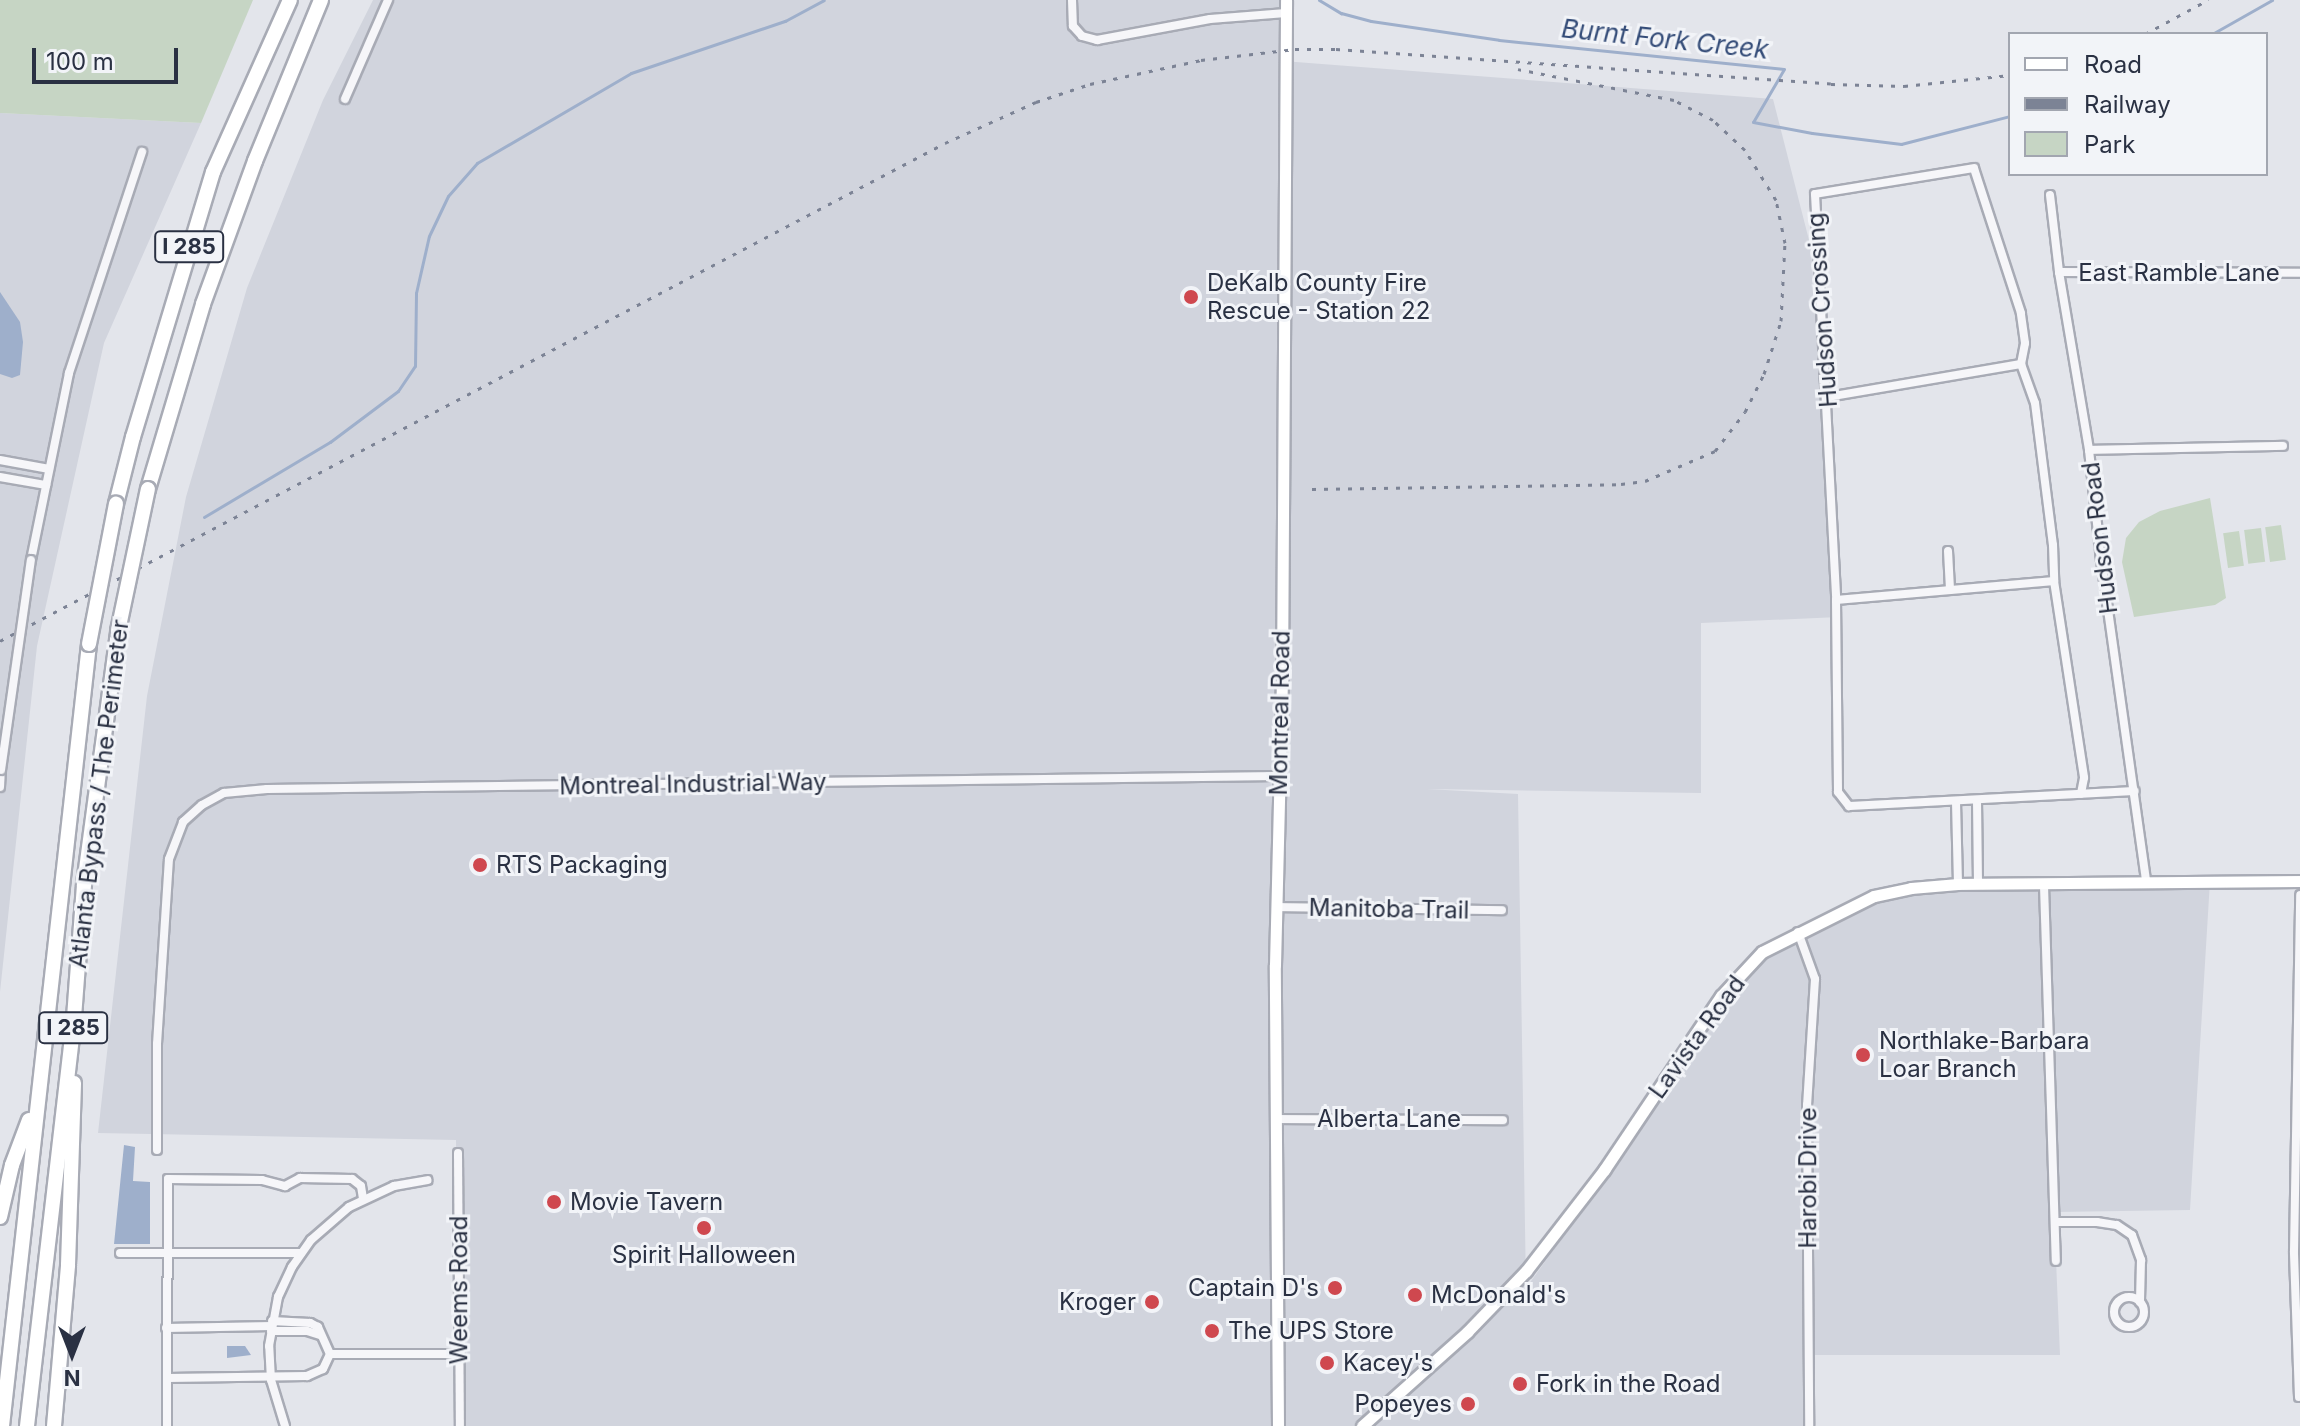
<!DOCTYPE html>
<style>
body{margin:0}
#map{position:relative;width:2300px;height:1426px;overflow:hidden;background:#e3e5eb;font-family:Inter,sans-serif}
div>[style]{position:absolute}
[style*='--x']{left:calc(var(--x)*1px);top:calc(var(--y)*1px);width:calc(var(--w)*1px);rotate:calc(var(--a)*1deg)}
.built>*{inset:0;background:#d1d4dd}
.green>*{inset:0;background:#c6d5c4;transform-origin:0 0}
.water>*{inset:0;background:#9eafcb}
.stream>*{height:3px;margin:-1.5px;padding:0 1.5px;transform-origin:1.5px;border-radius:1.5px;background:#9eafcb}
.roads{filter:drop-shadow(2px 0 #a8abb5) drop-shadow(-2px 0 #a8abb5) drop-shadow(0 2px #a8abb5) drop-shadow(0 -2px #a8abb5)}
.street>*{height:8px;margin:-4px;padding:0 4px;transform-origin:4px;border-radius:4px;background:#f6f6f9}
.street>.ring{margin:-4px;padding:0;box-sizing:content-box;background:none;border:8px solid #f6f6f9;border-radius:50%}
.secondary>*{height:11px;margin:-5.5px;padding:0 5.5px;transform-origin:5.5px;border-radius:5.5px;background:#fff}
.highway>*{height:14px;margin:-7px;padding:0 7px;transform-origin:7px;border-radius:7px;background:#fff}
.rail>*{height:3px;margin-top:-1.5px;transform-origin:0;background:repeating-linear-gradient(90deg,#7c8395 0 4px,transparent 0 12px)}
.bridges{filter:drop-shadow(2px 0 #a8abb5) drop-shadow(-2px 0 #a8abb5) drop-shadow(0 2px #a8abb5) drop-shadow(0 -2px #a8abb5)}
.street-bridge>*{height:8px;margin:-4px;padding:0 4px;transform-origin:4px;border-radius:4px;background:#f6f6f9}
.highway-bridge>*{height:14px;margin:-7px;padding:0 7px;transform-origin:7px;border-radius:7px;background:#fff}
.dots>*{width:22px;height:22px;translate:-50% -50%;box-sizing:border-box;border:4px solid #f2f4f8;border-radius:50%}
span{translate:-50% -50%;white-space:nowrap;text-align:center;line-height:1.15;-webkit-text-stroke:6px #f2f4f8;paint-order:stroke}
.shield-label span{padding:2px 6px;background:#f2f4f8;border:2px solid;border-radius:6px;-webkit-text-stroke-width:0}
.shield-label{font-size:22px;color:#2a3143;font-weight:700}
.street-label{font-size:24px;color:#2a3143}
.poi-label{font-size:24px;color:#2a3143}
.left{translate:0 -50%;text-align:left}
.right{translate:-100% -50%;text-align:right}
.water-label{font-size:26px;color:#344c78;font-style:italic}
.legend{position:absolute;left:2008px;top:32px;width:260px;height:144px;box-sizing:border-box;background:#f2f4f8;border:2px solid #a2a6b0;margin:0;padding:10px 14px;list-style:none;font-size:24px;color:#2a3143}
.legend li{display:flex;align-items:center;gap:16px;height:40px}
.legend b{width:40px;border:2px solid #a2a6b0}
.north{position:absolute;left:32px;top:1314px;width:80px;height:80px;-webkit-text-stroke:6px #f2f4f8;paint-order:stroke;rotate:180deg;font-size:22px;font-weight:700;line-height:32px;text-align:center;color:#2a3143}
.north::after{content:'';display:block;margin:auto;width:28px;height:36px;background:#2a3143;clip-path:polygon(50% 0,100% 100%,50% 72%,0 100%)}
.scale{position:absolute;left:32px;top:48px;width:146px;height:36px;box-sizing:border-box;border:4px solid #2a3143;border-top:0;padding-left:10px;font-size:24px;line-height:28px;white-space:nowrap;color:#2a3143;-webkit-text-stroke:6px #f2f4f8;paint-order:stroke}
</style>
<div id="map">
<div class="built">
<div style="clip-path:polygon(373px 0,1285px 0,1283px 61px,1773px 99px,1811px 248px,1839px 617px,1701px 623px,1701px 793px,1427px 789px,1518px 794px,1526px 1288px,1625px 1151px,1701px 1014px,1762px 953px,1828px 914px,1961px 882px,2210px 881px,2190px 1210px,2054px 1212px,2060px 1355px,1813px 1355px,1810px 1426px,460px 1426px,456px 1140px,98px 1133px,147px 696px,186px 497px,247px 288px,323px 100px)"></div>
<div style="clip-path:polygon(0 113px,201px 123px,104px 343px,37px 646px,0 992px)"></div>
</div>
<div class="green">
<div style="clip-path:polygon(0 0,253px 0,201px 123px,0 113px)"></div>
<div style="clip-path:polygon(2210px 498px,2226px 598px,2215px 605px,2134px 617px,2122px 562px,2126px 538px,2139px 522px,2160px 511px)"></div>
<div style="left:2281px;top:525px;width:35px;height:16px;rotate:82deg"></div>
<div style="left:2261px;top:528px;width:34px;height:17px;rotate:83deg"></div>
<div style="left:2239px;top:531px;width:35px;height:16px;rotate:82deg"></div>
</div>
<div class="water">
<div style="clip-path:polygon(0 292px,20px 322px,23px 342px,20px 375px,12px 378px,0 374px)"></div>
<div style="clip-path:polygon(124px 1145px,135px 1147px,133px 1181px,150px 1182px,150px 1244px,114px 1244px)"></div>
<div style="clip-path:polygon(245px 1346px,251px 1355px,227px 1358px,227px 1346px)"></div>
</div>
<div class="stream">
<div style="--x:1319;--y:0;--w:26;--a:31"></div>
<div style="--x:1341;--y:13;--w:31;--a:15"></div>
<div style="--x:1371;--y:21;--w:129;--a:8.4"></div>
<div style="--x:1499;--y:40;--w:286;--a:5.8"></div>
<div style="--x:1784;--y:69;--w:61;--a:120.3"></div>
<div style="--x:1753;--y:122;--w:60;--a:10.6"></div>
<div style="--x:1812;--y:133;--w:90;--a:7"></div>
<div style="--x:1901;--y:144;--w:113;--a:-14.4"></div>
<div style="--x:2212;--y:34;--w:69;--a:-29.5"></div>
<div style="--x:204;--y:517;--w:147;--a:-30.8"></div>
<div style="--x:330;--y:442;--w:85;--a:-36.9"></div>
<div style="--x:398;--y:391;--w:30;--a:-56"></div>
<div style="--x:415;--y:366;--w:73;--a:-89.2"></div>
<div style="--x:416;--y:293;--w:58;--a:-77.2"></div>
<div style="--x:429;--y:236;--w:44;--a:-64.6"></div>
<div style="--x:448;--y:196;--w:44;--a:-48.7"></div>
<div style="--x:477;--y:163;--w:178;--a:-30.3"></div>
<div style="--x:631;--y:73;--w:163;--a:-18.7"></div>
<div style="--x:785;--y:21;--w:44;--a:-28.3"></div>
</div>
<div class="roads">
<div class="street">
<div style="--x:1072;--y:0;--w:26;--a:88"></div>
<div style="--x:1073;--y:26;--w:13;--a:48"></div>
<div style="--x:1082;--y:36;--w:16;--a:15"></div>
<div style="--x:1097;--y:40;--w:115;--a:-10.5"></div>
<div style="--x:1210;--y:19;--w:76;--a:-4.5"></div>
<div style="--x:345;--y:99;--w:108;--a:-66.5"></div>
<div style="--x:2050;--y:195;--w:78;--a:83.3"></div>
<div style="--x:2059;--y:272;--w:181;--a:80.4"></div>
<div style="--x:2089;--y:450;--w:111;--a:83.8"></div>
<div style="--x:2101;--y:560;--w:325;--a:82"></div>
<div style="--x:2059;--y:272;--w:241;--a:0.2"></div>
<div style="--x:2021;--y:364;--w:21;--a:-79"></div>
<div style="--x:2025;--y:343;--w:30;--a:-98"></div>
<div style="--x:2021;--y:313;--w:152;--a:-108"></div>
<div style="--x:1974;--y:168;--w:161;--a:170.7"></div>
<div style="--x:1815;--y:194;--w:407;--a:87"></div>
<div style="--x:1836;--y:600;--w:192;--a:89.4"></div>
<div style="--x:1838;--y:792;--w:18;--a:52"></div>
<div style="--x:1849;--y:806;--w:286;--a:-3"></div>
<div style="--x:2021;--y:364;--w:41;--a:70.3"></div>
<div style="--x:2035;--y:403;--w:143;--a:82.8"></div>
<div style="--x:2053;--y:545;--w:36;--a:88"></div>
<div style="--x:2054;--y:581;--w:199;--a:81.3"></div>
<div style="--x:2084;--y:778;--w:16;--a:101"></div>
<div style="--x:1828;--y:397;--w:196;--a:-9.7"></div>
<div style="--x:2089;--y:450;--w:194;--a:-1.2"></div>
<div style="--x:0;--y:460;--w:50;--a:10.4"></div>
<div style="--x:0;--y:477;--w:47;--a:9.9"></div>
<div style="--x:1948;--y:551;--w:39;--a:87"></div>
<div style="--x:31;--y:560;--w:191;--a:-78.5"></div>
<div style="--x:69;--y:373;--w:233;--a:-71.7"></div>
<div style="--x:1836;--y:600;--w:219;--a:-5"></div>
<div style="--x:0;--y:787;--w:17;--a:-87"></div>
<div style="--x:1977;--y:801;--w:83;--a:89.3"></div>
<div style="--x:1956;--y:802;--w:82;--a:88.6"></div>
<div style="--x:2044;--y:885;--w:376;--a:88.2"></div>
<div style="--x:1276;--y:907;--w:226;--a:0.8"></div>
<div style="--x:1798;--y:932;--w:50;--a:70.1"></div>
<div style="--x:1815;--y:979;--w:126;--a:93.6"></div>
<div style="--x:1807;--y:1105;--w:321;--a:89.6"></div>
<div style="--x:1275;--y:1119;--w:228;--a:0.3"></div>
<div style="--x:157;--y:1150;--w:106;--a:-90"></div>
<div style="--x:157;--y:1044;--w:185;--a:-86.3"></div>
<div style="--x:169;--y:859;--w:40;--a:-69"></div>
<div style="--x:183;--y:822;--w:25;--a:-42"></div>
<div style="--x:202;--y:805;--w:25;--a:-29"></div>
<div style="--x:224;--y:793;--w:43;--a:-5.3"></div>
<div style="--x:267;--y:789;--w:1011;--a:-0.74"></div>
<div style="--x:458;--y:1153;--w:273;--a:89.6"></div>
<div style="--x:2055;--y:1222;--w:42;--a:0"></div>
<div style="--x:2097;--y:1222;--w:20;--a:9"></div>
<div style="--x:2117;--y:1225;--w:18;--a:34"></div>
<div style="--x:2132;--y:1235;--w:27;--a:70"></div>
<div style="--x:2141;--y:1260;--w:42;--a:91.4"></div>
<div style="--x:120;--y:1253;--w:181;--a:0"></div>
<div class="ring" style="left:2114px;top:1297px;width:22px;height:22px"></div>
<div style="--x:166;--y:1328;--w:106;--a:-1.1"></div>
<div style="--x:271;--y:1331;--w:36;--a:0"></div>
<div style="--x:307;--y:1331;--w:14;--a:17"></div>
<div style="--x:330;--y:1354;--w:129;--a:0"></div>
<div style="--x:168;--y:1378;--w:139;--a:-0.8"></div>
<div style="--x:307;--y:1376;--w:17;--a:-24"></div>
<div style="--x:323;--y:1369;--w:17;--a:-65"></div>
<div style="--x:330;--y:1354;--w:30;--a:-114"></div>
<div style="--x:318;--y:1327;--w:9;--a:-153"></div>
<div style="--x:310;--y:1323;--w:38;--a:-177"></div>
<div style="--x:2299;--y:1397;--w:146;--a:-92"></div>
<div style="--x:2294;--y:1251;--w:356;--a:-89"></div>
<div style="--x:167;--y:1426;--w:247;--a:-89.8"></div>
<div style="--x:168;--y:1179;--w:94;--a:0.6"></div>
<div style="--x:262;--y:1180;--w:24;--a:15"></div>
<div style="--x:285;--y:1186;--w:17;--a:-28"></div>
<div style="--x:300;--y:1178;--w:52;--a:1.1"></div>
<div style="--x:352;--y:1179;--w:11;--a:38"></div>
<div style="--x:361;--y:1186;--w:13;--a:81"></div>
<div style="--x:285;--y:1426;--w:48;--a:-106.9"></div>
<div style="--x:271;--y:1380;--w:34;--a:-93"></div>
<div style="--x:269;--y:1346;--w:50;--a:-79.6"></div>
<div style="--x:278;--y:1297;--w:33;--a:-65"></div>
<div style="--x:292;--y:1267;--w:33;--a:-55"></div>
<div style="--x:311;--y:1240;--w:50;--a:-41"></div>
<div style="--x:349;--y:1207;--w:50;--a:-25"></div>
<div style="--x:394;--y:1186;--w:34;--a:-10"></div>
</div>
<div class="secondary">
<div style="--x:1278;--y:1426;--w:461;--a:-90.4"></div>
<div style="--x:1275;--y:965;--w:281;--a:-88.6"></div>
<div style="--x:1282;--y:684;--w:684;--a:-89.66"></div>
<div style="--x:1362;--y:1426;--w:141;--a:-41.8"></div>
<div style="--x:1467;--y:1332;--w:85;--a:-46"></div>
<div style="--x:1526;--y:1271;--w:128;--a:-52.3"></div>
<div style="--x:1604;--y:1170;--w:210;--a:-56.1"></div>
<div style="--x:1721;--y:996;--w:60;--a:-47"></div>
<div style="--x:1762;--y:952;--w:125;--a:-26.6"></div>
<div style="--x:1874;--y:896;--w:38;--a:-12"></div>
<div style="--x:1911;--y:888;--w:47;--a:-4.9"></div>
<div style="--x:1958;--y:884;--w:342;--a:-0.5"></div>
</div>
<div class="highway">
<div style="--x:148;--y:489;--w:193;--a:-73.4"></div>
<div style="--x:203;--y:304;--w:152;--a:-70"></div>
<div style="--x:255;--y:161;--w:174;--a:-67.7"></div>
<div style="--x:116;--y:504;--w:69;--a:-75.8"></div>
<div style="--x:133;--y:437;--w:277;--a:-73.2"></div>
<div style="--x:213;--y:172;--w:188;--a:-65.9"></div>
<div style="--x:0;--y:1217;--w:53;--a:-77"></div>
<div style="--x:12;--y:1165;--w:48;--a:-69.3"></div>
<div style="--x:2;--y:1426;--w:787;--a:-83.65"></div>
<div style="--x:27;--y:1426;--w:398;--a:-83.4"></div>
<div style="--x:73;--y:1031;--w:147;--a:-85.7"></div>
<div style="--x:84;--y:884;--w:255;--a:-82.3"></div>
<div style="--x:54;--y:1426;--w:162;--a:-85"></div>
<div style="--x:68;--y:1265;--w:182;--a:-88.1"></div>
</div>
</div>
<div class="rail">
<div style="--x:2145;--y:34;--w:72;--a:-28.4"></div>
<div style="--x:1312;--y:489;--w:309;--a:-0.9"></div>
<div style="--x:1621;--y:484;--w:24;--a:-7"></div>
<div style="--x:1645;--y:481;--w:76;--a:-23.2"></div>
<div style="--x:1715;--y:451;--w:49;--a:-52.4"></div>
<div style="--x:1745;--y:412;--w:42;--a:-63.4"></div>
<div style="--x:1764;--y:374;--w:56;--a:-72.2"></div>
<div style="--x:1781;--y:321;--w:78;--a:-87.1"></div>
<div style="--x:1785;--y:243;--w:44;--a:-101.8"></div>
<div style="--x:1776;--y:200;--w:59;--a:-121.8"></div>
<div style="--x:1745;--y:150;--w:44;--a:-136.8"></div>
<div style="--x:1713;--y:120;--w:44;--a:-152.9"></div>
<div style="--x:1674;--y:100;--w:159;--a:-168.8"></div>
<div style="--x:0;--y:641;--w:1068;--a:-27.79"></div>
<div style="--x:945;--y:143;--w:100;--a:-24.3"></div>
<div style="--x:1036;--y:102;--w:57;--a:-18.4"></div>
<div style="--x:1090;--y:84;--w:114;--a:-12.2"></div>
<div style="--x:1201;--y:60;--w:95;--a:-6.7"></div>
<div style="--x:1295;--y:49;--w:41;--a:0"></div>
<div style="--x:1336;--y:49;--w:496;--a:4"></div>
<div style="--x:1831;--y:84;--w:73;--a:1.6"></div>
<div style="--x:1904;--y:86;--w:107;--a:-5.9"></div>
</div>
<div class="bridges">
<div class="street-bridge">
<div style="--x:1;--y:770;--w:212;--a:-81.9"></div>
</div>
<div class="highway-bridge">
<div style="--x:118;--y:631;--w:145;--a:-78.1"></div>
<div style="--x:89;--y:644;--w:143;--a:-79.1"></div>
</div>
</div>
<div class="dots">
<div style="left:1191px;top:297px;background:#cf484f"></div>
<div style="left:480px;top:865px;background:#cf484f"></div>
<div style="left:1863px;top:1055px;background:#cf484f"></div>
<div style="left:554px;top:1202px;background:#cf484f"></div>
<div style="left:704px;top:1228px;background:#cf484f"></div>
<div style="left:1335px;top:1288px;background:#cf484f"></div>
<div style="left:1415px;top:1295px;background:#cf484f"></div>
<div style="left:1152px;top:1302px;background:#cf484f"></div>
<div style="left:1212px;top:1331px;background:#cf484f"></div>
<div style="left:1327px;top:1363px;background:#cf484f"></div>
<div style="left:1520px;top:1384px;background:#cf484f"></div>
<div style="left:1468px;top:1404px;background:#cf484f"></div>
</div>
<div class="shield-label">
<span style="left:189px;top:247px">I 285</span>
<span style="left:73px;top:1028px">I 285</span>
</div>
<div class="street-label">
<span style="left:2179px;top:273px">East Ramble Lane</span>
<span style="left:1822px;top:310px;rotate:-94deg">Hudson Crossing</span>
<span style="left:2100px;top:538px;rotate:-97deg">Hudson Road</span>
<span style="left:1280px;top:713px;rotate:-89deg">Montreal Road</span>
<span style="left:693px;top:784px;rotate:-1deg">Montreal Industrial Way</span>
<span style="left:99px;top:794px;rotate:-83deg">Atlanta Bypass / The Perimeter</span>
<span style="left:1389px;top:909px;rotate:1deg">Manitoba Trail</span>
<span style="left:1697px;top:1037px;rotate:-54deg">Lavista Road</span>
<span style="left:1389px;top:1119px">Alberta Lane</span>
<span style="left:1808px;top:1178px;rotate:-90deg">Harobi Drive</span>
<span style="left:459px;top:1290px;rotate:-90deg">Weems Road</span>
</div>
<div class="poi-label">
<span class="left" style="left:1207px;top:297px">DeKalb County Fire<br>Rescue - Station 22</span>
<span class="left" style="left:496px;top:865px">RTS Packaging</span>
<span class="left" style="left:1879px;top:1055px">Northlake-Barbara<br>Loar Branch</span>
<span class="left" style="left:570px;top:1202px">Movie Tavern</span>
<span style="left:704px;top:1255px">Spirit Halloween</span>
<span class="right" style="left:1319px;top:1288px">Captain D's</span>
<span class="left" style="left:1431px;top:1295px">McDonald's</span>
<span class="right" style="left:1136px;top:1302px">Kroger</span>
<span class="left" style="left:1228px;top:1331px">The UPS Store</span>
<span class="left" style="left:1343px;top:1363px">Kacey's</span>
<span class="left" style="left:1536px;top:1384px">Fork in the Road</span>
<span class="right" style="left:1452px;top:1404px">Popeyes</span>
</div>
<div class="water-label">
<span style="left:1665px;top:39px;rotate:6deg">Burnt Fork Creek</span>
</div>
<ul class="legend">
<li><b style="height:10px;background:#fff"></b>Road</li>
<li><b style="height:10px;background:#7c8395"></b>Railway</li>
<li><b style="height:22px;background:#c6d5c4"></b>Park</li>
</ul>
<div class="north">N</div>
<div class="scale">100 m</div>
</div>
